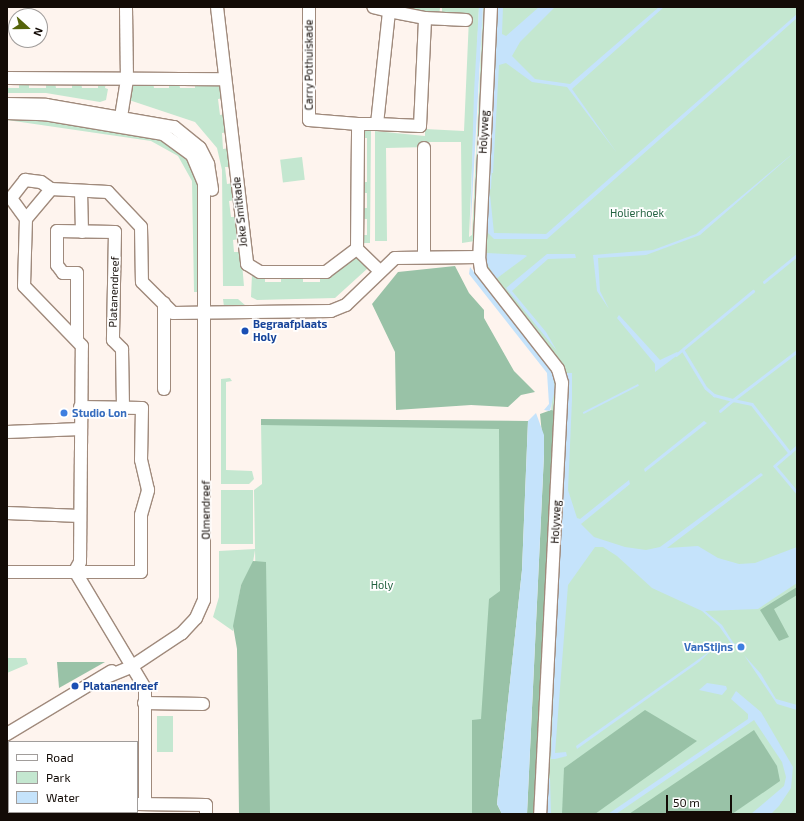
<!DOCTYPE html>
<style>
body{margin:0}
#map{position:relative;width:804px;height:821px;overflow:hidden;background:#fef4ee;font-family:"Exo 2",sans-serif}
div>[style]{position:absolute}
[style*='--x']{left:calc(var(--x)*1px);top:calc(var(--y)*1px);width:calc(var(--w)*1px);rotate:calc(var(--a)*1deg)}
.green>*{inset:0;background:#c4e7d0;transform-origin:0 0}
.forest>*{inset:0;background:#99c2a7}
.water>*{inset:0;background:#c5e3fb;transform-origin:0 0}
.stream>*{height:2.5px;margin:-1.25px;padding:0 1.25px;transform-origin:1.25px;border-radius:1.25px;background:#c5e3fb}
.roads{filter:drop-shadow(1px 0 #a08a7c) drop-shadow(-1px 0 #a08a7c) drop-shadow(0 1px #a08a7c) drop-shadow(0 -1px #a08a7c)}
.minor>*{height:12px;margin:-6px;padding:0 6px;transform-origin:6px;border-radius:6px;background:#fff}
.dots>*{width:11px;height:11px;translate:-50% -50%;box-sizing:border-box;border:2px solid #fff;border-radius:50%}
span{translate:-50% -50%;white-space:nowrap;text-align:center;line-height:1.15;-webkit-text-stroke:3.5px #fff;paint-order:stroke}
.street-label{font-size:11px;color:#130b06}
.park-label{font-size:11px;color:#236341}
.transit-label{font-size:11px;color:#164399;font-weight:700}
.left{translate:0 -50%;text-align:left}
.shop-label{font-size:11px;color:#366cbe;font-weight:700}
.right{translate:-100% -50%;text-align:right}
.frame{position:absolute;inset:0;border:8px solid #130b06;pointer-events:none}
.legend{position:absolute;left:8px;top:741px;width:130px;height:72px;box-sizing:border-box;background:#fff;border:1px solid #a19d9b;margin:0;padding:5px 7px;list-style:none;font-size:12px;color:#130b06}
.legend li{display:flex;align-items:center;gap:8px;height:20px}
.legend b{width:20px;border:1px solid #a19d9b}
.north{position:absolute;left:8px;top:8px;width:40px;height:40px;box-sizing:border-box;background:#fff;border:1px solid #a19d9b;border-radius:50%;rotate:111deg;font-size:11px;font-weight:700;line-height:16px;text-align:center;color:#130b06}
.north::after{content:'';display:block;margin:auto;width:14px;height:18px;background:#55640a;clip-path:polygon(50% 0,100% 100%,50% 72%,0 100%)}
.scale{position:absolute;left:666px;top:795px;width:66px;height:18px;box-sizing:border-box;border:2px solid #130b06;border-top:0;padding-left:5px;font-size:12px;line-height:14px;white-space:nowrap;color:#130b06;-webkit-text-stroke:3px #fff;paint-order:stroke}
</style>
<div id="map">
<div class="green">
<div style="clip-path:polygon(403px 7px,436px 7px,440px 8px,439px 16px)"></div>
<div style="clip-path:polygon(479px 7px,469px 237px,472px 235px,483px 7px,797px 7px,797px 814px,533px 814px,553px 371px,474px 265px,475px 241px,462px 243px,461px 142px,429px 142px,428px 147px,386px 148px,387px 241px,375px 241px,375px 131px,425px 136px,425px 129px,464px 131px,469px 18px,442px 16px,442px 8px)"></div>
<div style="clip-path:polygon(19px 82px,29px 82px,29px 88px,46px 88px,46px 82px,55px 82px,56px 88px,72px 88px,72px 82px,81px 82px,82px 88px,98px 88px,98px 82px,106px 83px,105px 88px,108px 89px,106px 100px,100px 102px,46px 93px,7px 93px,7px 88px,19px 88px)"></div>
<div style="clip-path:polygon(153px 82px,154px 88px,169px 88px,169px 82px,179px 82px,180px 88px,195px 88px,195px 82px,221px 83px,224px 98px,218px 99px,220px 115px,226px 114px,228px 132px,222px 133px,223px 149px,230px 148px,232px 167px,225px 167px,227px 184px,233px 183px,235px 200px,229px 201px,231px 217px,237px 217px,239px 239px,233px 240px,234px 252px,241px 252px,244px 286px,223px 286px,222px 170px,217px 148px,195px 122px,129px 100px,132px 84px)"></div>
<div style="clip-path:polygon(7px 117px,155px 135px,182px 149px,201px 183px,199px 292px,194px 292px,192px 181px,178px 156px,151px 141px,7px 120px)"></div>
<div style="clip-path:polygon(362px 131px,371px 131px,370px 243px,361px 243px,361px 235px,367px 235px,367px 219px,361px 219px,361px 208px,367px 208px,367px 193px,361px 193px,361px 182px,367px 182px,367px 138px,361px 138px)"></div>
<div style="left:302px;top:157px;width:23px;height:22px;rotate:83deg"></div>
<div style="clip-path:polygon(356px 255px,368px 268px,335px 298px,257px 300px,251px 297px,252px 274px,265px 276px,265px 282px,281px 282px,281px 276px,303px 276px,303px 282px,320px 282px,320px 276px)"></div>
<div style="clip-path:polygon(223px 299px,238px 299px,246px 306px,224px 307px)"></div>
<div style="clip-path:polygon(230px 378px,232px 381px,226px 382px,226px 470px,252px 471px,254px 479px,249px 484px,221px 484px,221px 379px)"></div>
<div style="clip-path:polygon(261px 422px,507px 426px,508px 593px,484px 814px,261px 814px,255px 550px,252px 568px,241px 585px,233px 631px,213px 617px,219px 597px,219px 551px,255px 549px,254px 490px,262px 484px)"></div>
<div style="left:221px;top:490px;width:32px;height:54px"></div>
<div style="clip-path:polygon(7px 658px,26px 658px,28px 664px,7px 673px)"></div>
<div style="left:157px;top:716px;width:16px;height:36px"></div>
</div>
<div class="forest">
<div style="clip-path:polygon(455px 266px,469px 293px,484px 310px,484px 318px,514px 371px,535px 392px,521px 395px,508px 407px,471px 405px,396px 410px,395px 352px,372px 304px,398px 272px)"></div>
<div style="clip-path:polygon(551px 410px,555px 411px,535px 814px,527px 814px,544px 454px,540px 414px)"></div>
<div style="clip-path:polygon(261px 419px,528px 421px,522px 570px,497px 804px,502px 814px,472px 814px,472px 720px,481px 719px,489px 599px,500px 591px,499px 429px,261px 425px)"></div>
<div style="clip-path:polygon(253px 561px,266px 562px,270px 814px,239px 814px,237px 649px,233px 626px,241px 585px)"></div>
<div style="clip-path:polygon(797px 587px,797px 595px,774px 609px,789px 637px,779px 641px,760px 610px)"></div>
<div style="clip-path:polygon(57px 662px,105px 662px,59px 688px)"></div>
<div style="clip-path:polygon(645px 710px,697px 741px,595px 814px,562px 814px,564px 768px)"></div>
<div style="clip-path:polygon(754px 730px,777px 766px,780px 781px,732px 814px,629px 814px)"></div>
</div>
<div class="water">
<div style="clip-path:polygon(479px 7px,483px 7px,470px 237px,474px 92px)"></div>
<div style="clip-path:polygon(498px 7px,503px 7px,502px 34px,506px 36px,539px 7px,555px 7px,520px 42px,512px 56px,535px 79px,570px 84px,659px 7px,664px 7px,572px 89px,617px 153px,567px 87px,532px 82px,506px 63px,499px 65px,493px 173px,490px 173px)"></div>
<div style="clip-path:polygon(797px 14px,797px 18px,547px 239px,494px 239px,486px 231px,489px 185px,494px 233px,546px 234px)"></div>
<div style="clip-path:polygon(797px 150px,700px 235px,646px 255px,598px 258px,600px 291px,609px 309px,597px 291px,593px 255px,653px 250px,696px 234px)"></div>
<div style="clip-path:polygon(487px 253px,525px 255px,527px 256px,496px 279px,486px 262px)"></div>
<div style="clip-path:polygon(547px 254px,575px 254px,576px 258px,548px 259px,512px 291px,546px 332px,557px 351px,506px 288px)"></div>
<div style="clip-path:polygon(470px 267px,552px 372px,555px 389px,550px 411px,544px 410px,549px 404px,547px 373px,469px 274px)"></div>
<div style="clip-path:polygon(619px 315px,660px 360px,677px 352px,679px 354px,655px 372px,655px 364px,617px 318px)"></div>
<div style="clip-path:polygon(566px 373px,572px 373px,572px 400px,568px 490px,577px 518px,580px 519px,629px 480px,630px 484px,581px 524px,594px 537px,625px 547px,646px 550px,660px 547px,761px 473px,763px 475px,667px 548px,698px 546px,718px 558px,739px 564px,755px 563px,797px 547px,797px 583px,758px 609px,705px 611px,722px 625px,734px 644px,745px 643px,733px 646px,719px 626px,702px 611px,652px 588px,617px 556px,603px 547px,595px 547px,568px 585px,555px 753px,566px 752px,567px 756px,555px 759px,551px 759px)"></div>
<div style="left:638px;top:384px;width:2px;height:62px;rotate:63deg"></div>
<div style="clip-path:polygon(536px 413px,544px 435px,544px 454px,527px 814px,502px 814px,497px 804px,522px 570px,528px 421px)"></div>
<div style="clip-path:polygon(704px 421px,707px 423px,645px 472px,644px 469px)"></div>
<div style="clip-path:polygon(713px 649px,699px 662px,577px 749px,576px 746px)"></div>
<div style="clip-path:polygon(744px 655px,761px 674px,776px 699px,797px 705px,797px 710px,777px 704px)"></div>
<div style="clip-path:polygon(707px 683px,726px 686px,727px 689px,722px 695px,699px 690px)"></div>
<div style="clip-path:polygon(736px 691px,761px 712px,793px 767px,791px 788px,779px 806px,771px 814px,751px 814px,784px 786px,786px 777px,782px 762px,754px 720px,616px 814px,608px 814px,748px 719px,748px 714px,731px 699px)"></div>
<div style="clip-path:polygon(550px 778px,551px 814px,546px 814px,549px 779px)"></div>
</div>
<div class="stream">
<div style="--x:489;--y:188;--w:17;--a:-87"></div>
<div style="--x:764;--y:282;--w:43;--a:-39.3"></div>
<div style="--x:683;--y:350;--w:44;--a:58.8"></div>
<div style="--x:706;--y:388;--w:11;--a:41"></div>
<div style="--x:714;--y:395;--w:20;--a:15"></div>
<div style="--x:733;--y:400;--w:81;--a:-37.4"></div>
<div style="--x:676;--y:355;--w:100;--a:-39.7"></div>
<div style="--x:720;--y:411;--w:17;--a:-40"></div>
<div style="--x:733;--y:400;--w:19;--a:12"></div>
<div style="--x:752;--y:404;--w:62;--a:52.2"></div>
<div style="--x:797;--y:447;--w:29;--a:139"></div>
<div style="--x:775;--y:466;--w:34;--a:50"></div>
</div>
<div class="roads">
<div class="minor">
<div style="--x:217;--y:7;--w:259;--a:83.3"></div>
<div style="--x:247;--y:264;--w:15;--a:32"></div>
<div style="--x:260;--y:272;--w:66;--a:0"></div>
<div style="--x:326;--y:272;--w:39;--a:-37"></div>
<div style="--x:357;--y:249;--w:32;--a:44"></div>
<div style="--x:309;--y:7;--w:113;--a:90"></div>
<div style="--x:309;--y:120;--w:49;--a:4.7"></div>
<div style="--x:491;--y:7;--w:250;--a:92.7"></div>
<div style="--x:479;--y:257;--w:13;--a:81"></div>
<div style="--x:481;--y:270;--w:125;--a:52.1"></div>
<div style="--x:558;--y:369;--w:15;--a:74"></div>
<div style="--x:562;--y:383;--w:432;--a:92.9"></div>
<div style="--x:389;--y:11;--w:37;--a:11"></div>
<div style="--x:425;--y:18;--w:41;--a:2.8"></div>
<div style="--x:7;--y:78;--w:218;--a:0.3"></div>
<div style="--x:7;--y:104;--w:39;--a:1"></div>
<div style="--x:46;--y:105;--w:130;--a:9.8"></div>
<div style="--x:174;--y:127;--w:33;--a:39"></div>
<div style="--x:200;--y:148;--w:18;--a:63"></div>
<div style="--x:208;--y:164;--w:26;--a:81"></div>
<div style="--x:7;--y:113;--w:37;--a:2"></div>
<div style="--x:44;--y:114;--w:121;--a:9.5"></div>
<div style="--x:163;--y:134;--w:36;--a:36"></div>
<div style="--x:192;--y:155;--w:30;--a:67"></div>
<div style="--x:204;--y:183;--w:417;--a:90"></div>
<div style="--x:204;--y:600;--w:20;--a:114"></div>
<div style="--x:196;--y:618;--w:21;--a:133"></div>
<div style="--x:182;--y:633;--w:61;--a:146.3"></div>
<div style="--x:131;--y:667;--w:27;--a:158"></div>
<div style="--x:120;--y:123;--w:44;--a:-80.8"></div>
<div style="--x:127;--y:80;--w:73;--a:-90.8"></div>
<div style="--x:377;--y:124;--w:43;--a:2.7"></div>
<div style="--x:420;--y:126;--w:108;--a:-87.3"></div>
<div style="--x:81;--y:191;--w:41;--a:88.6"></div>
<div style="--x:26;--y:219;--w:26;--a:-126"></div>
<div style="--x:11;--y:198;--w:23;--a:-52"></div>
<div style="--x:25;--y:180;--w:16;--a:7"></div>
<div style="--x:41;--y:182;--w:12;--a:35"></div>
<div style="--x:357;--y:249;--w:125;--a:-89.5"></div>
<div style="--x:358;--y:124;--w:19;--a:0"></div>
<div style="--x:377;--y:124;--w:114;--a:-83.9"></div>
<div style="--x:389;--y:11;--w:16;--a:-166"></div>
<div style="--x:424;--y:255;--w:107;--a:-90"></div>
<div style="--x:164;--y:303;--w:86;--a:90"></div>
<div style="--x:77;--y:338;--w:65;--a:-90"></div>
<div style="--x:77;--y:273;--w:14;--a:180"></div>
<div style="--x:63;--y:273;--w:10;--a:-127"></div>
<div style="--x:57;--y:265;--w:34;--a:-90"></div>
<div style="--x:57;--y:231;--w:58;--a:1"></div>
<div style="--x:115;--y:232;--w:108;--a:91.1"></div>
<div style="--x:113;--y:340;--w:13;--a:45"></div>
<div style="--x:122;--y:349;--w:58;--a:89"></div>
<div style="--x:7;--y:432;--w:74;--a:-2.3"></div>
<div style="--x:7;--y:513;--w:73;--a:2.4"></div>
<div style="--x:7;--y:572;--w:134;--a:0"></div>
<div style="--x:141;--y:572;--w:57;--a:-90"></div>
<div style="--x:141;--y:515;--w:26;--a:-74"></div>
<div style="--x:148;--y:490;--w:31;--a:-103"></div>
<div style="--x:141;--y:460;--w:52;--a:-88.9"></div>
<div style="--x:142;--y:408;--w:62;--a:-179.1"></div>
<div style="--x:144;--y:703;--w:59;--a:1"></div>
<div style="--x:7;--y:734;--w:122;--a:-31"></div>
<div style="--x:138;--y:804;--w:68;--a:0.8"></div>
<div style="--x:206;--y:805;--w:9;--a:90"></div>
<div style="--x:145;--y:804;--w:116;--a:-90"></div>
<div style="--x:145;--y:688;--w:136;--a:-120.9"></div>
<div style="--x:75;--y:571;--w:10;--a:-61"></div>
<div style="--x:80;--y:562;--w:216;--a:-89.5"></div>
<div style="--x:82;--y:346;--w:83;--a:-134"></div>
<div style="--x:24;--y:286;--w:67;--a:-88.3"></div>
<div style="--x:26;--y:219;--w:39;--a:-50"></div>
<div style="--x:51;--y:189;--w:57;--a:3"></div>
<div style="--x:108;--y:192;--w:48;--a:46.7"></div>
<div style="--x:141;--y:227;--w:55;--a:89"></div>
<div style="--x:142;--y:282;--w:44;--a:45"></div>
<div style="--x:173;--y:313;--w:158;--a:-0.7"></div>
<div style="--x:331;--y:311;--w:16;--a:-22"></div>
<div style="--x:346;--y:305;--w:68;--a:-43.8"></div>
<div style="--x:395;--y:258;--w:84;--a:-0.7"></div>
<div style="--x:28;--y:814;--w:2;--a:-90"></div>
<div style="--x:91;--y:814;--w:4;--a:-34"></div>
</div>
</div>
<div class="dots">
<div style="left:245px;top:331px;background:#1a4fb4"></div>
<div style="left:64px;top:413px;background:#3f7fe0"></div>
<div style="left:741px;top:647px;background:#3f7fe0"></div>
<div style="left:75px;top:686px;background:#1a4fb4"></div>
</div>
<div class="street-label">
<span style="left:309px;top:65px;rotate:-90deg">Carry Pothuiskade</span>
<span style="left:484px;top:132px;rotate:-87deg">Holyweg</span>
<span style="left:240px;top:212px;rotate:-96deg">Joke Smitkade</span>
<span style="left:114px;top:292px;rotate:-88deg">Platanendreef</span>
<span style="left:206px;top:510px;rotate:-90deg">Olmendreef</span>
<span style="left:556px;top:522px;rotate:-87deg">Holyweg</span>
</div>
<div class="park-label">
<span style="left:637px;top:213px">Holierhoek</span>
<span style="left:382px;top:585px">Holy</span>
</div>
<div class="transit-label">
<span class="left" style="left:253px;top:331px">Begraafplaats<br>Holy</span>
<span class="left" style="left:83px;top:686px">Platanendreef</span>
</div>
<div class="shop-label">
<span class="left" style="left:72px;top:413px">Studio Lon</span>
<span class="right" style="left:733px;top:647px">VanStijns</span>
</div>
<div class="frame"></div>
<ul class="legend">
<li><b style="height:5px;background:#fff"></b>Road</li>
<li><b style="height:11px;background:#c4e7d0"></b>Park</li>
<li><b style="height:11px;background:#c5e3fb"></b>Water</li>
</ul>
<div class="north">N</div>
<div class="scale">50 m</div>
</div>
